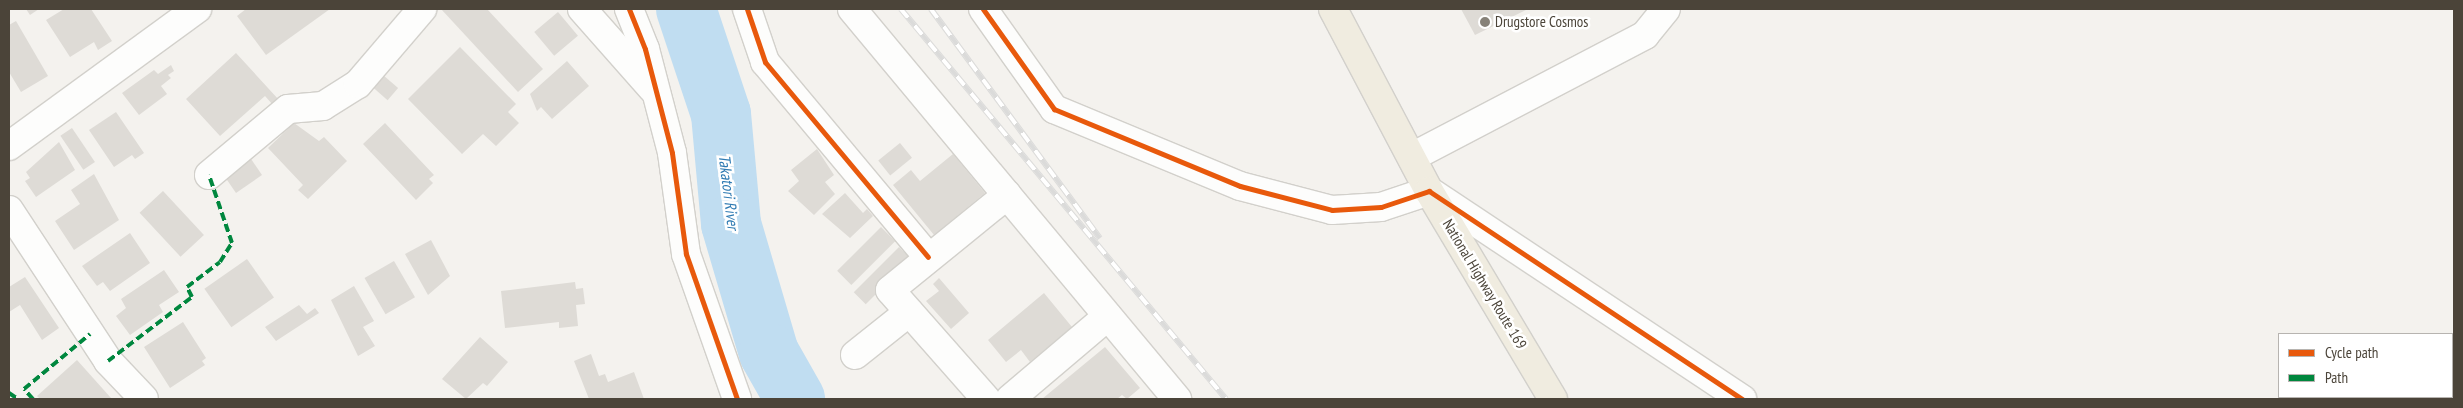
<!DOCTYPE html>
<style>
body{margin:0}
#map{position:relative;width:2463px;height:408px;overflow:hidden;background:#f4f2ee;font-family:"PT Sans Narrow",sans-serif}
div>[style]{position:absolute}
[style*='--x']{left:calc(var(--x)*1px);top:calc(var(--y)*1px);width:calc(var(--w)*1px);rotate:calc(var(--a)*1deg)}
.river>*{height:60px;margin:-30px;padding:0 30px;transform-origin:30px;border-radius:30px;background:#c0ddf1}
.building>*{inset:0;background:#dedbd6;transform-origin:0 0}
.roads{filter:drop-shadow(1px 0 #d2d0cb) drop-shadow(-1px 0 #d2d0cb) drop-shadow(0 1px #d2d0cb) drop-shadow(0 -1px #d2d0cb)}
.minor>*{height:28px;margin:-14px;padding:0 14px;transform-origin:14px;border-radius:14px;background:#fdfdfc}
.trunk>*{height:28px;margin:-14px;padding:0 14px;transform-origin:14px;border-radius:14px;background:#f0ece0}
.rail>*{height:5.5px;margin-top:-2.75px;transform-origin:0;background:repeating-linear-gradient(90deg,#fff 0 11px,#dbdbda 0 22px);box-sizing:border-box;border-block:1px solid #dbdbda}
.quiet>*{height:4px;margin-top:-2px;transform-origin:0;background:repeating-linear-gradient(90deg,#00873e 0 8px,transparent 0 12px)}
.cycleway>*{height:5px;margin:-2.5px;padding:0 2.5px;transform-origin:2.5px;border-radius:2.5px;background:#e8590c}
.dots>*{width:14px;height:14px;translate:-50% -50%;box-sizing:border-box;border:2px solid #fff;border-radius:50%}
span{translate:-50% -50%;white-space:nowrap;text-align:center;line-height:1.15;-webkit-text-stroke:5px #fff;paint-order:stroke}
.poi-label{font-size:15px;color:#4b4439}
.left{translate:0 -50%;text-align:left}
.street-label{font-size:15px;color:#4b4439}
.water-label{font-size:16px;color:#2e7ab2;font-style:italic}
.frame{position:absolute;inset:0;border:10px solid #4b4439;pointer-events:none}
.legend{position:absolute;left:2278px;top:333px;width:175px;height:65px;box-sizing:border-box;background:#fff;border:1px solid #b7b4b0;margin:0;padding:6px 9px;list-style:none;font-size:15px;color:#4b4439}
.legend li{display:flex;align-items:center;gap:10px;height:25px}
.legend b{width:25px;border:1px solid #b7b4b0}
</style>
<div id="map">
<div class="river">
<div style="--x:686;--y:9;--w:111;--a:71.6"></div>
<div style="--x:721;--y:114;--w:110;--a:84.8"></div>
<div style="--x:731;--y:224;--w:134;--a:73.6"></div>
<div style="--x:769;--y:353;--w:53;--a:60.5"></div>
</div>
<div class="building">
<div style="clip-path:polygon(26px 9px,39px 9px,30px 15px)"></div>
<div style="clip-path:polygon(64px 9px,91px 9px,112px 41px,98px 50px,94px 42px,70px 57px,46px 20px)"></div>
<div style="clip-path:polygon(246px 9px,330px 9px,266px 55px,237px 16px)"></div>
<div style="clip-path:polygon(441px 9px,487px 9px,543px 69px,518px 92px)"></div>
<div style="clip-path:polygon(1461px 9px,1528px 9px,1475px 35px)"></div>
<div style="left:558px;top:12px;width:31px;height:31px;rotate:50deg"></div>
<div style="clip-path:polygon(16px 21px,48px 76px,21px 92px,9px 72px,9px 25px)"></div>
<div style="clip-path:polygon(460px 47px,516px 104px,508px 112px,519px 123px,496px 146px,483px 134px,462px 154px,408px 99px)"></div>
<div style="clip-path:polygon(236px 53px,279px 100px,273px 105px,265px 96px,220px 136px,186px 99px)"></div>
<div style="clip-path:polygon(567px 61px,589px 86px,552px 119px,541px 107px,537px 111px,530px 94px)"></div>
<div style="clip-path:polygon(171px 65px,174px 71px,168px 75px,171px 78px,161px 86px,167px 94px,139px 115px,122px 93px,154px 70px,158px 74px)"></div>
<div style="left:383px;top:75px;width:20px;height:16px;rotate:41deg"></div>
<div style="clip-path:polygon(116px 112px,144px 153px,135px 159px,132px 155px,114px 167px,89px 130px)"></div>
<div style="clip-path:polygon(294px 123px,319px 141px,324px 137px,347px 161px,308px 199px,298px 190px,303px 185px,268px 148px)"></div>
<div style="clip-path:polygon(385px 123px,434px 175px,429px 179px,433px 183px,416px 200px,363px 144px)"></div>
<div style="left:72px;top:128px;width:41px;height:14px;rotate:56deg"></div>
<div style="clip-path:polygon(59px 142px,75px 170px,36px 197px,25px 181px,30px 178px,26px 172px)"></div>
<div style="left:900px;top:143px;width:19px;height:28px;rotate:51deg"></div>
<div style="clip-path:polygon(817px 149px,834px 175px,825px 182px,835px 194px,814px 215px,788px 191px,799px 181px,791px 170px)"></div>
<div style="clip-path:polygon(953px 154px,985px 193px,934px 235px,893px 185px,911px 170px,920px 181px)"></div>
<div style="clip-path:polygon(249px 156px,262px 175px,236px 193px,225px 177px)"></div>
<div style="clip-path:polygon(94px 174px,119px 220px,74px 250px,55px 221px,80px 204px,71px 190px)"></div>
<div style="left:163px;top:191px;width:60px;height:32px;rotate:47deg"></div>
<div style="clip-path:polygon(845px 193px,863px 213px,867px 209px,873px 216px,850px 238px,822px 214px)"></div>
<div style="left:881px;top:227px;width:20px;height:62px;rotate:45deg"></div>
<div style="clip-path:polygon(130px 233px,150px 263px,110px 291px,103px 282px,97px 286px,82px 266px)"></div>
<div style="clip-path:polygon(431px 240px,450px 276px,428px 295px,405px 254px)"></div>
<div style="left:899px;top:247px;width:17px;height:64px;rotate:45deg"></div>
<div style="left:247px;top:259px;width:47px;height:52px;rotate:55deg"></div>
<div style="left:394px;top:261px;width:42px;height:34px;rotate:60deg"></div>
<div style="clip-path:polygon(164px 270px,179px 292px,159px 305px,163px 312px,130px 335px,116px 316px,126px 308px,121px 299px)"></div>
<div style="clip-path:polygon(25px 277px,59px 328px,42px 340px,20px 305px,9px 312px,9px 287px)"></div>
<div style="clip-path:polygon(939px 278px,969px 313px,951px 329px,926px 301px,939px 291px,933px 284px)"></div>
<div style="clip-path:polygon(575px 282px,576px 289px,583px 288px,585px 304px,576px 305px,578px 326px,559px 328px,559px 322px,505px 328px,501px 291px)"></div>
<div style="clip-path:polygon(354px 286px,374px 321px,363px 327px,375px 346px,358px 356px,331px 300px)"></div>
<div style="clip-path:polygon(1044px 293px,1072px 327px,1030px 362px,1021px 350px,1006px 362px,988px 340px)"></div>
<div style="clip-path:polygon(299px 305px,307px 314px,315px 308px,319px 313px,276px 341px,265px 327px)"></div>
<div style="clip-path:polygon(183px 322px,206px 358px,202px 361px,205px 365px,170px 388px,144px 347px)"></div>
<div style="clip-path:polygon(480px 337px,508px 362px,487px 386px,483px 383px,466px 399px,442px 379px)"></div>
<div style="clip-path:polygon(1105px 347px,1140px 388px,1127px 399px,1122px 395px,1117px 399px,1042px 399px)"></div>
<div style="clip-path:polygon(591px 354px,599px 376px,605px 374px,608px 382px,634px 372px,644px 399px,589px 399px,574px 361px)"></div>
<div style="clip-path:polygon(77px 360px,111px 398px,40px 399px,37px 396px)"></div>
</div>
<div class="roads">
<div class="minor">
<div style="--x:582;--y:9;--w:106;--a:48.5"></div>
<div style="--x:629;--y:9;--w:43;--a:68.2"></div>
<div style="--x:645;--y:49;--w:107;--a:75.4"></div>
<div style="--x:672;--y:153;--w:102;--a:82.1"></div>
<div style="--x:686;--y:254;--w:154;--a:70.6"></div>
<div style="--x:747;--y:9;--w:56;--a:71.2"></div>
<div style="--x:765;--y:62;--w:254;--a:50.1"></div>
<div style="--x:852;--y:9;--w:508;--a:50.19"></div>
<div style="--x:983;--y:9;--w:123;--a:54.6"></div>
<div style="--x:1054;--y:109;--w:201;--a:22.5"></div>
<div style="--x:1240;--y:186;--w:95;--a:14.6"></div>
<div style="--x:1332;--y:210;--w:49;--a:-3.5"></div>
<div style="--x:1381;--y:207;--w:51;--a:-18.4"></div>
<div style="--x:1429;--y:191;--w:376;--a:33.6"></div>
<div style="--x:9;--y:146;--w:233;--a:-36.1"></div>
<div style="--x:1412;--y:157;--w:263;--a:-27.6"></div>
<div style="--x:1645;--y:35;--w:33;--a:-51"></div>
<div style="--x:209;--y:175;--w:103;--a:-39.9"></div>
<div style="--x:288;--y:109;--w:35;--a:-5"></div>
<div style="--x:323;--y:106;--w:41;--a:-32.2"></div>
<div style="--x:358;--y:84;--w:99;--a:-49.5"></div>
<div style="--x:9;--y:210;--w:181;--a:56.7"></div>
<div style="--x:108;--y:361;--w:52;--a:46.5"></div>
<div style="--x:855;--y:355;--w:69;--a:-38.5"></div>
<div style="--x:986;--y:399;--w:145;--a:-131.4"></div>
<div style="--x:890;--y:290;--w:151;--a:-39.1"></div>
<div style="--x:1010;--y:399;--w:128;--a:-40.3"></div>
</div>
<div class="trunk">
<div style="--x:1333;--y:9;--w:206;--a:62.2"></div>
<div style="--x:1429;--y:191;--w:242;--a:59.2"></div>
</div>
</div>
<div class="rail">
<div style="--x:901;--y:9;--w:508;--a:50.19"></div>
<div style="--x:931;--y:9;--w:285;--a:53.6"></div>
</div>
<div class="quiet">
<div style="--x:108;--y:361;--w:106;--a:-37.3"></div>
<div style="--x:192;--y:297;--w:11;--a:-117"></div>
<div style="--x:187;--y:287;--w:41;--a:-37.1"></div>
<div style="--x:220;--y:262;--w:22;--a:-58"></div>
<div style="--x:232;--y:243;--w:72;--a:-108.7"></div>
<div style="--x:9;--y:393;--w:11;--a:34"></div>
<div style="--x:33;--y:399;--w:13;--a:-132"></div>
<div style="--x:24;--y:389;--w:86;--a:-39.8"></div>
</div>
<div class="cycleway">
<div style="--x:629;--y:9;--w:43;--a:68.2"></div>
<div style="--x:645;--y:49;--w:107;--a:75.4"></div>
<div style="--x:672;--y:153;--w:102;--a:82.1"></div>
<div style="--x:686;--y:254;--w:154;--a:70.6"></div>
<div style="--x:747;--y:9;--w:56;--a:71.2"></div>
<div style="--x:765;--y:62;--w:254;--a:50.1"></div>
<div style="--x:983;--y:9;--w:123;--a:54.6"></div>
<div style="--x:1054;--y:109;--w:201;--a:22.5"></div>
<div style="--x:1240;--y:186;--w:95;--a:14.6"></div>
<div style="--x:1332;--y:210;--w:49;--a:-3.5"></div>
<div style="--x:1381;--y:207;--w:51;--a:-18.4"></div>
<div style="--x:1429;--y:191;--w:376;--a:33.6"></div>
</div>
<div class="dots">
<div style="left:1485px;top:22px;background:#868178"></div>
</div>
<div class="poi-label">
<span class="left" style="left:1495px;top:22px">Drugstore Cosmos</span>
</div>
<div class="street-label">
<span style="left:1485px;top:284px;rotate:59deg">National Highway Route 169</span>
</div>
<div class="water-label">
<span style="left:729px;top:192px;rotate:83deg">Takatori River</span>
</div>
<div class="frame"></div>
<ul class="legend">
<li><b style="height:6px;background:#e8590c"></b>Cycle path</li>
<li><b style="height:6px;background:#00873e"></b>Path</li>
</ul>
</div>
